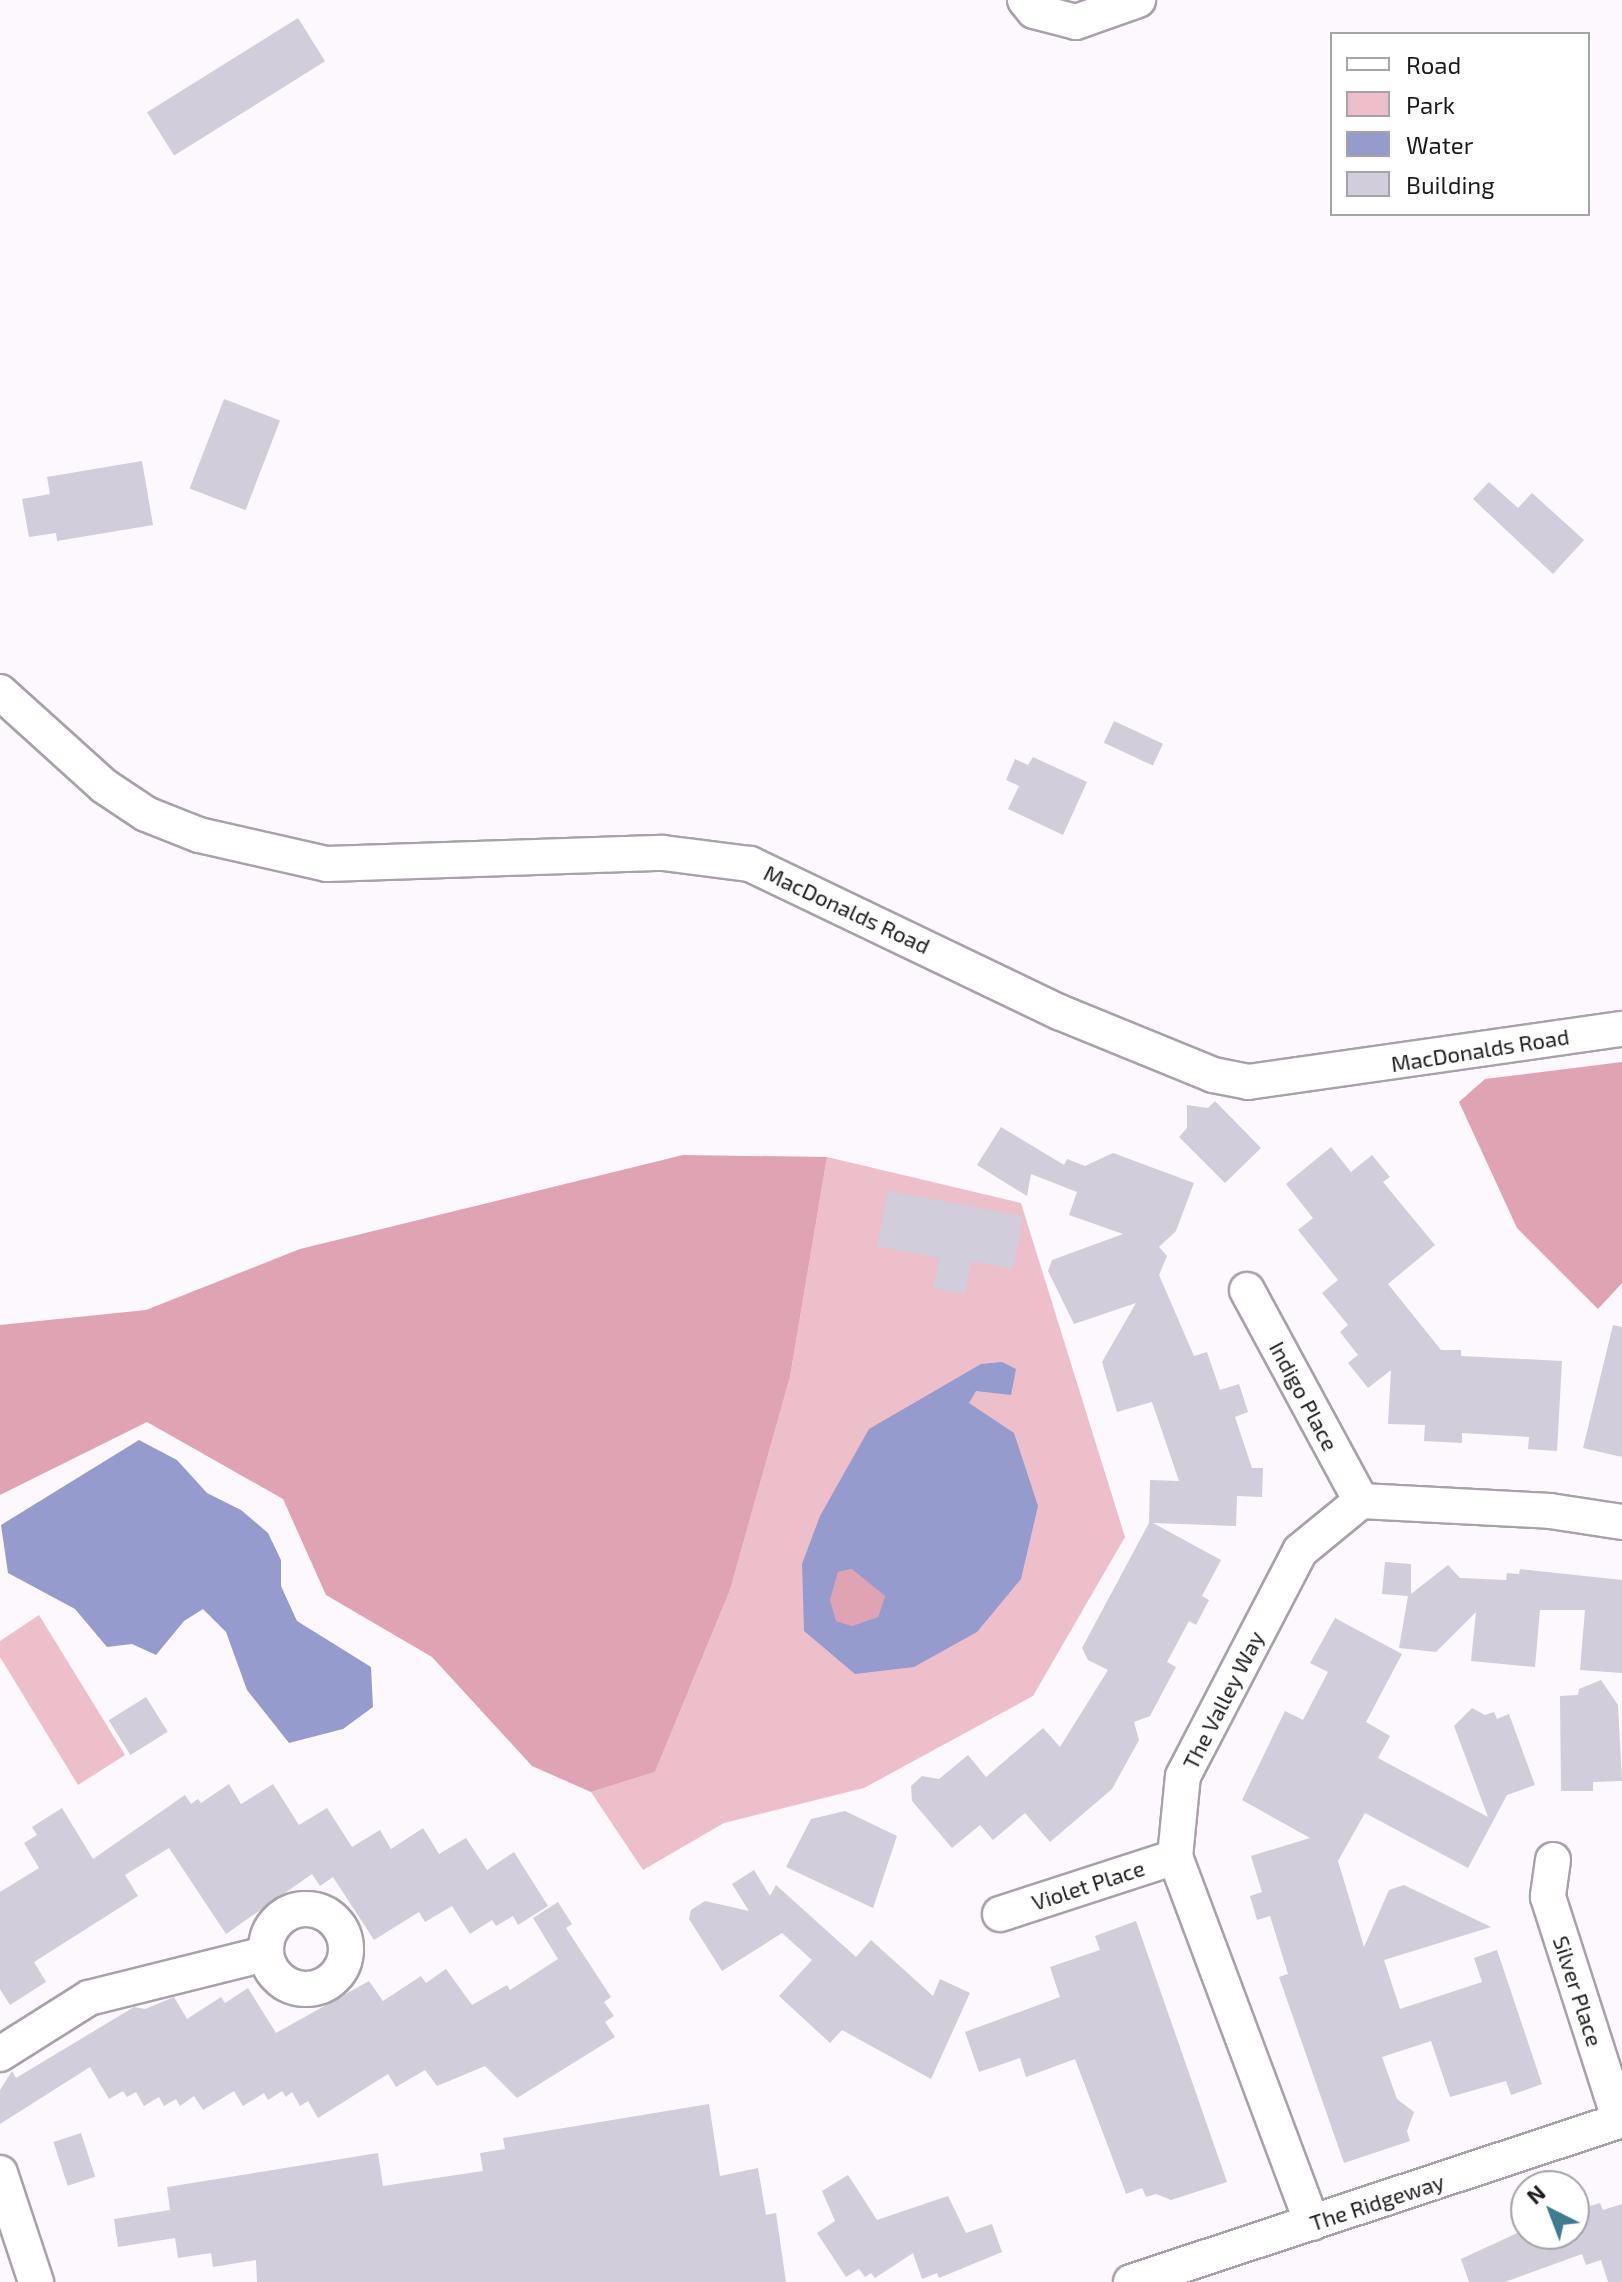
<!DOCTYPE html>
<style>
body{margin:0}
#map{position:relative;width:1622px;height:2282px;overflow:hidden;background:#fdf7fe;font-family:"Exo 2",sans-serif}
div>[style]{position:absolute}
[style*='--x']{left:calc(var(--x)*1px);top:calc(var(--y)*1px);width:calc(var(--w)*1px);rotate:calc(var(--a)*1deg)}
.green>*{inset:0;background:#edbfcb}
.forest>*{inset:0;background:#dfa3b3}
.water>*{inset:0;background:#959bcd}
.building>*{inset:0;background:#d1cdda;transform-origin:0 0}
.roads{filter:drop-shadow(2px 0 #a9a0ab) drop-shadow(-2px 0 #a9a0ab) drop-shadow(0 2px #a9a0ab) drop-shadow(0 -2px #a9a0ab)}
.minor>*{height:34px;margin:-17px;padding:0 17px;transform-origin:17px;border-radius:17px;background:#fff}
.minor>.ring{margin:-17px;padding:0;box-sizing:content-box;background:none;border:34px solid #fff;border-radius:50%}
span{translate:-50% -50%;white-space:nowrap;text-align:center;line-height:1.15;-webkit-text-stroke:7px #fff;paint-order:stroke}
.street-label{font-size:22px;color:#1d1a1e}
.legend{position:absolute;left:1330px;top:32px;width:260px;height:184px;box-sizing:border-box;background:#fff;border:2px solid #a5a3a5;margin:0;padding:10px 14px;list-style:none;font-size:24px;color:#1d1a1e}
.legend li{display:flex;align-items:center;gap:16px;height:40px}
.legend b{width:40px;border:2px solid #a5a3a5}
.north{position:absolute;left:1510px;top:2170px;width:80px;height:80px;box-sizing:border-box;background:#fff;border:2px solid #a5a3a5;border-radius:50%;rotate:318deg;font-size:22px;font-weight:700;line-height:32px;text-align:center;color:#1d1a1e}
.north::after{content:'';display:block;margin:auto;width:28px;height:36px;background:#3c7d90;clip-path:polygon(50% 0,100% 100%,50% 72%,0 100%)}
</style>
<div id="map">
<div class="green">
<div style="clip-path:polygon(827px 1157px,1021px 1203px,1125px 1537px,1033px 1696px,864px 1788px,724px 1823px,643px 1870px,591px 1792px,655px 1772px,730px 1590px,790px 1377px)"></div>
<div style="clip-path:polygon(39px 1615px,125px 1755px,78px 1785px,0 1657px,0 1641px)"></div>
</div>
<div class="forest">
<div style="clip-path:polygon(1622px 1062px,1622px 1283px,1598px 1309px,1517px 1228px,1459px 1102px,1485px 1079px)"></div>
<div style="clip-path:polygon(683px 1155px,827px 1157px,790px 1377px,730px 1590px,655px 1772px,591px 1792px,532px 1766px,432px 1657px,326px 1595px,283px 1499px,147px 1422px,0 1495px,0 1325px,146px 1310px,300px 1249px)"></div>
<div style="clip-path:polygon(853px 1569px,885px 1596px,878px 1617px,852px 1626px,835px 1621px,830px 1600px,838px 1572px)"></div>
</div>
<div class="water">
<div style="clip-path:polygon(evenodd,1002px 1362px,1016px 1369px,1011px 1395px,976px 1391px,969px 1403px,1014px 1433px,1038px 1506px,1021px 1579px,977px 1632px,914px 1667px,855px 1674px,804px 1631px,802px 1564px,820px 1516px,869px 1429px,981px 1364px,1002px 1362px,852px 1569px,885px 1596px,878px 1617px,852px 1626px,836px 1621px,830px 1600px,838px 1572px,852px 1569px)"></div>
<div style="clip-path:polygon(139px 1440px,177px 1460px,207px 1493px,241px 1510px,268px 1533px,281px 1560px,281px 1586px,297px 1621px,371px 1667px,373px 1707px,343px 1729px,289px 1743px,247px 1690px,226px 1632px,203px 1609px,184px 1621px,156px 1655px,132px 1644px,107px 1647px,75px 1609px,8px 1573px,1px 1525px)"></div>
</div>
<div class="building">
<div style="left:298px;top:18px;width:51px;height:178px;rotate:58deg"></div>
<div style="left:224px;top:399px;width:60px;height:96px;rotate:21deg"></div>
<div style="clip-path:polygon(142px 461px,153px 525px,57px 541px,56px 533px,29px 537px,22px 499px,50px 494px,47px 477px)"></div>
<div style="clip-path:polygon(1489px 482px,1518px 508px,1532px 493px,1584px 540px,1553px 574px,1473px 499px)"></div>
<div style="left:1114px;top:721px;width:54px;height:24px;rotate:25deg"></div>
<div style="clip-path:polygon(1033px 757px,1087px 782px,1063px 835px,1008px 809px,1019px 786px,1006px 780px,1015px 759px,1028px 765px)"></div>
<div style="clip-path:polygon(1215px 1101px,1261px 1148px,1225px 1183px,1179px 1137px,1187px 1128px,1187px 1105px,1208px 1108px)"></div>
<div style="clip-path:polygon(1001px 1127px,1064px 1165px,1067px 1159px,1085px 1166px,1113px 1153px,1194px 1183px,1176px 1231px,1159px 1247px,1167px 1256px,1159px 1275px,1194px 1356px,1207px 1352px,1220px 1390px,1239px 1384px,1248px 1412px,1235px 1417px,1252px 1468px,1263px 1468px,1262px 1497px,1237px 1496px,1236px 1526px,1153px 1523px,1221px 1560px,1202px 1596px,1209px 1600px,1196px 1625px,1189px 1621px,1167px 1662px,1176px 1667px,1160px 1697px,1150px 1716px,1134px 1722px,1139px 1740px,1112px 1789px,1050px 1842px,1025px 1813px,993px 1840px,980px 1825px,952px 1848px,912px 1801px,911px 1786px,922px 1776px,939px 1779px,968px 1755px,986px 1777px,1043px 1728px,1060px 1747px,1108px 1670px,1088px 1660px,1082px 1648px,1149px 1523px,1150px 1480px,1179px 1481px,1152px 1402px,1117px 1412px,1102px 1362px,1136px 1303px,1074px 1324px,1048px 1271px,1052px 1260px,1123px 1234px,1069px 1215px,1077px 1192px,1031px 1174px,1027px 1196px,977px 1165px)"></div>
<div style="clip-path:polygon(1331px 1147px,1351px 1172px,1372px 1155px,1390px 1177px,1383px 1182px,1435px 1245px,1388px 1284px,1441px 1350px,1461px 1350px,1461px 1356px,1562px 1361px,1557px 1451px,1528px 1449px,1529px 1437px,1462px 1433px,1462px 1443px,1424px 1441px,1425px 1425px,1388px 1424px,1391px 1370px,1368px 1388px,1348px 1363px,1358px 1355px,1340px 1332px,1348px 1325px,1322px 1293px,1338px 1280px,1298px 1230px,1313px 1218px,1286px 1184px)"></div>
<div style="clip-path:polygon(888px 1191px,1023px 1216px,1013px 1269px,971px 1261px,965px 1294px,934px 1288px,939px 1258px,877px 1246px)"></div>
<div style="clip-path:polygon(1613px 1325px,1622px 1327px,1622px 1457px,1583px 1448px)"></div>
<div style="clip-path:polygon(1385px 1562px,1411px 1564px,1411px 1594px,1448px 1565px,1460px 1578px,1506px 1580px,1507px 1573px,1519px 1574px,1520px 1569px,1622px 1580px,1622px 1673px,1580px 1670px,1585px 1610px,1540px 1610px,1535px 1667px,1471px 1661px,1476px 1612px,1436px 1652px,1399px 1648px,1408px 1596px,1382px 1594px)"></div>
<div style="clip-path:polygon(1335px 1618px,1402px 1654px,1366px 1722px,1390px 1736px,1378px 1758px,1488px 1817px,1454px 1726px,1472px 1708px,1485px 1715px,1494px 1712px,1497px 1719px,1509px 1714px,1535px 1785px,1507px 1795px,1468px 1868px,1365px 1813px,1338px 1861px,1364px 1947px,1389px 1890px,1404px 1885px,1491px 1927px,1384px 1960px,1400px 2009px,1482px 1982px,1474px 1958px,1497px 1950px,1542px 2084px,1511px 2095px,1506px 2081px,1450px 2097px,1431px 2041px,1382px 2057px,1397px 2099px,1414px 2112px,1407px 2131px,1410px 2141px,1344px 2163px,1279px 1977px,1288px 1974px,1270px 1916px,1257px 1920px,1250px 1896px,1262px 1892px,1251px 1856px,1310px 1838px,1242px 1800px,1285px 1711px,1303px 1720px,1328px 1672px,1310px 1663px)"></div>
<div style="clip-path:polygon(1601px 1680px,1618px 1705px,1622px 1781px,1593px 1782px,1593px 1791px,1561px 1791px,1560px 1696px,1578px 1695px,1579px 1689px)"></div>
<div style="left:146px;top:1697px;width:41px;height:44px;rotate:58deg"></div>
<div style="clip-path:polygon(229px 1784px,241px 1804px,273px 1784px,299px 1825px,327px 1808px,352px 1847px,380px 1830px,391px 1849px,423px 1828px,439px 1854px,466px 1838px,487px 1870px,514px 1852px,548px 1906px,518px 1925px,513px 1916px,496px 1926px,492px 1920px,470px 1934px,452px 1906px,425px 1922px,419px 1912px,374px 1940px,333px 1877px,320px 1886px,312px 1874px,226px 1934px,169px 1848px,125px 1875px,138px 1896px,34px 1962px,46px 1982px,10px 2005px,0 1989px,0 1892px,39px 1868px,24px 1843px,37px 1835px,32px 1827px,62px 1808px,93px 1859px,185px 1795px,191px 1804px,198px 1799px,201px 1803px)"></div>
<div style="clip-path:polygon(845px 1811px,897px 1836px,873px 1908px,786px 1867px,811px 1819px)"></div>
<div style="clip-path:polygon(754px 1870px,770px 1896px,776px 1885px,856px 1957px,871px 1940px,933px 1996px,940px 1979px,970px 1993px,931px 2079px,842px 2030px,830px 2043px,779px 1996px,812px 1960px,782px 1933px,722px 1971px,689px 1919px,691px 1910px,705px 1901px,749px 1911px,732px 1884px)"></div>
<div style="clip-path:polygon(558px 1902px,572px 1924px,566px 1928px,611px 1997px,604px 2002px,614px 2016px,605px 2022px,615px 2037px,517px 2098px,485px 2066px,437px 2086px,425px 2070px,396px 2087px,388px 2074px,318px 2118px,308px 2101px,300px 2106px,292px 2092px,286px 2097px,282px 2091px,268px 2100px,264px 2093px,243px 2106px,234px 2091px,203px 2110px,194px 2096px,180px 2106px,176px 2099px,164px 2106px,159px 2097px,144px 2106px,136px 2092px,127px 2097px,123px 2091px,109px 2099px,90px 2067px,0 2124px,0 2090px,12px 2071px,16px 2078px,134px 2007px,145px 2009px,174px 1997px,187px 2019px,221px 1997px,225px 2003px,248px 1988px,276px 2033px,369px 1981px,383px 2001px,421px 1976px,426px 1983px,446px 1969px,472px 2005px,507px 1985px,510px 1990px,558px 1959px,533px 1918px)"></div>
<div style="clip-path:polygon(1136px 1921px,1227px 2182px,1171px 2200px,1156px 2194px,1146px 2197px,1142px 2188px,1126px 2194px,1075px 2059px,1026px 2077px,1020px 2058px,979px 2072px,965px 2032px,1060px 1997px,1050px 1967px,1100px 1950px,1095px 1936px)"></div>
<div style="clip-path:polygon(709px 2104px,720px 2176px,758px 2168px,766px 2215px,776px 2213px,786px 2282px,257px 2282px,256px 2260px,213px 2267px,211px 2253px,178px 2258px,175px 2238px,118px 2247px,114px 2219px,170px 2210px,167px 2187px,378px 2153px,383px 2186px,483px 2171px,480px 2153px,505px 2149px,503px 2138px)"></div>
<div style="left:81px;top:2133px;width:46px;height:29px;rotate:72deg"></div>
<div style="clip-path:polygon(848px 2175px,877px 2220px,948px 2196px,966px 2233px,992px 2224px,1002px 2252px,939px 2278px,937px 2273px,922px 2279px,913px 2253px,875px 2278px,871px 2273px,865px 2277px,859px 2269px,846px 2277px,817px 2233px,835px 2221px,822px 2191px)"></div>
<div style="clip-path:polygon(1600px 2203px,1603px 2210px,1622px 2204px,1622px 2282px,1608px 2282px,1601px 2260px,1586px 2265px,1582px 2254px,1505px 2282px,1469px 2282px,1461px 2259px,1526px 2229px,1526px 2234px,1574px 2234px,1574px 2211px)"></div>
</div>
<div class="roads">
<div class="minor">
<div style="--x:1025;--y:0;--w:14;--a:51"></div>
<div style="--x:1034;--y:11;--w:43;--a:14.7"></div>
<div style="--x:1076;--y:22;--w:66;--a:-19.5"></div>
<div style="--x:0;--y:692;--w:140;--a:42.1"></div>
<div style="--x:104;--y:786;--w:50;--a:33.7"></div>
<div style="--x:146;--y:814;--w:57;--a:21.6"></div>
<div style="--x:199;--y:835;--w:131;--a:12.8"></div>
<div style="--x:327;--y:864;--w:336;--a:-1.9"></div>
<div style="--x:663;--y:853;--w:88;--a:7.2"></div>
<div style="--x:750;--y:864;--w:343;--a:25.6"></div>
<div style="--x:1059;--y:1012;--w:166;--a:22.2"></div>
<div style="--x:1213;--y:1075;--w:36;--a:11"></div>
<div style="--x:1248;--y:1082;--w:378;--a:-8.1"></div>
<div style="--x:1247;--y:1290;--w:240;--a:61.6"></div>
<div style="--x:1553;--y:1860;--w:37;--a:98"></div>
<div style="--x:1548;--y:1897;--w:235;--a:72.2"></div>
<div class="ring" style="left:266px;top:1909px;width:46px;height:46px"></div>
<div style="--x:1000;--y:1914;--w:184;--a:-18"></div>
<div style="--x:0;--y:2054;--w:105;--a:-32.2"></div>
<div style="--x:89;--y:1998;--w:182;--a:-14"></div>
<div style="--x:0;--y:2173;--w:115;--a:71.7"></div>
<div style="--x:1312;--y:2223;--w:391;--a:-110.5"></div>
<div style="--x:1175;--y:1857;--w:81;--a:-84.4"></div>
<div style="--x:1183;--y:1776;--w:254;--a:-62.5"></div>
<div style="--x:1300;--y:1551;--w:79;--a:-39.3"></div>
<div style="--x:1361;--y:1501;--w:189;--a:3"></div>
<div style="--x:1550;--y:1511;--w:73;--a:8.7"></div>
<div style="--x:1131;--y:2282;--w:517;--a:-18.26"></div>
</div>
</div>
<div class="street-label">
<span style="left:847px;top:909px;rotate:25deg">MacDonalds Road</span>
<span style="left:1480px;top:1050px;rotate:-9deg">MacDonalds Road</span>
<span style="left:1304px;top:1396px;rotate:62deg">Indigo Place</span>
<span style="left:1223px;top:1700px;rotate:-63deg">The Valley Way</span>
<span style="left:1088px;top:1885px;rotate:-18deg">Violet Place</span>
<span style="left:1578px;top:1991px;rotate:72deg">Silver Place</span>
<span style="left:1377px;top:2202px;rotate:-18deg">The Ridgeway</span>
</div>
<ul class="legend">
<li><b style="height:10px;background:#fff"></b>Road</li>
<li><b style="height:22px;background:#edbfcb"></b>Park</li>
<li><b style="height:22px;background:#959bcd"></b>Water</li>
<li><b style="height:22px;background:#d1cdda"></b>Building</li>
</ul>
<div class="north">N</div>
</div>
